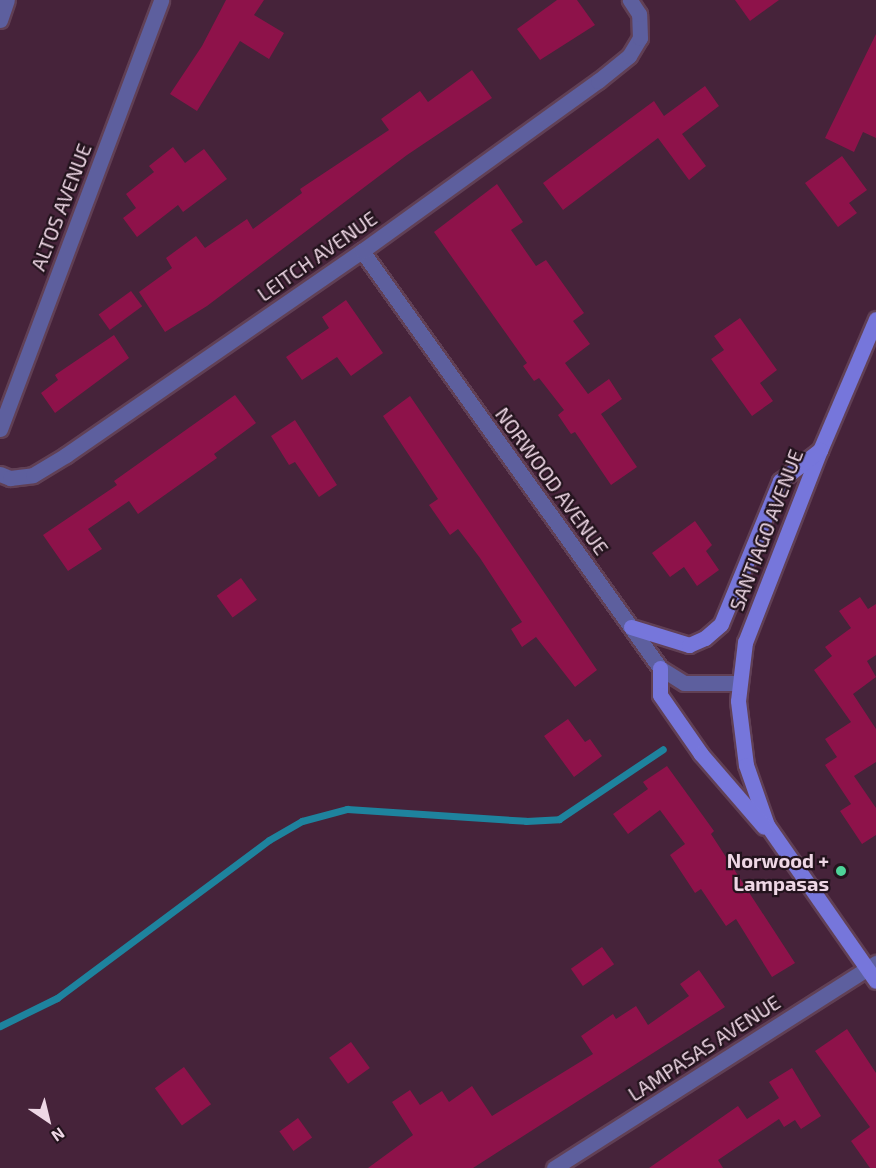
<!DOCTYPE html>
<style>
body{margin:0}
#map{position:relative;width:876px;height:1168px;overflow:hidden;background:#46233a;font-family:"Exo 2",sans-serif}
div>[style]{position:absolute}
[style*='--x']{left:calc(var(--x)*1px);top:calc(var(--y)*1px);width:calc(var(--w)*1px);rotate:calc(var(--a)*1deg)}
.stream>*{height:7px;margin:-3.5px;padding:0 3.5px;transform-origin:3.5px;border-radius:3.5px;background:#1e839e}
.building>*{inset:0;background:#8e124a;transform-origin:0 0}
.roads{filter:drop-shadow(2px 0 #614055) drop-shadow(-2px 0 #614055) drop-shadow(0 2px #614055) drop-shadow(0 -2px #614055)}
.street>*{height:15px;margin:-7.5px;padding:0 7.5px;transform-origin:7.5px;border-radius:7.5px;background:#5d5f9e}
.secondary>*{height:15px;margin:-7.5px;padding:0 7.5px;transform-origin:7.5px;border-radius:7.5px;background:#7676db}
.dots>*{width:16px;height:16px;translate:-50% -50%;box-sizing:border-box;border:3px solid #23131d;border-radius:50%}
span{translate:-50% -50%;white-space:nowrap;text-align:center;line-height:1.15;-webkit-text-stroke:4.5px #23131d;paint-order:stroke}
.street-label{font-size:20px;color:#eed7e5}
.poi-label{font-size:20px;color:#eed7e5;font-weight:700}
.right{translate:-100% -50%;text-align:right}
.north{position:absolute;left:18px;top:1090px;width:60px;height:60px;-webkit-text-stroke:4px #23131d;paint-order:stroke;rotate:145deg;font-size:16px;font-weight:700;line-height:24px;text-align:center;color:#eed7e5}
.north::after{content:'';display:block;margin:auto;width:21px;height:27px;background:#eed7e5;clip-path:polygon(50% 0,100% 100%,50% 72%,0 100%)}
</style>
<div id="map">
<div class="stream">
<div style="--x:0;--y:1026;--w:64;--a:-26.2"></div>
<div style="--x:57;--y:998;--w:264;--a:-36.7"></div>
<div style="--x:269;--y:840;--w:38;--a:-30"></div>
<div style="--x:302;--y:821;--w:47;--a:-14.9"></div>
<div style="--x:347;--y:809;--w:179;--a:3.8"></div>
<div style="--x:526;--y:821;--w:33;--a:-3"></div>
<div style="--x:559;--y:819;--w:125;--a:-33.9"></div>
</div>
<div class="building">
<div style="clip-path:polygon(226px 0,264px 0,254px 15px,284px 33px,269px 59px,240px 41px,197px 111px,170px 94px,202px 46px)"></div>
<div style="clip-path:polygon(557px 0,577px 0,595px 25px,540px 60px,517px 29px)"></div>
<div style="clip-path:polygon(735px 0,779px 0,750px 21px)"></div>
<div style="clip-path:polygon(876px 34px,876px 138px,863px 132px,854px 152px,825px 138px)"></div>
<div style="clip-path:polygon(472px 70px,492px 98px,407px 155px,207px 306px,165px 332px,139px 292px,172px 268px,166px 258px,196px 236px,205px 248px,247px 219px,253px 229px,302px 193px,300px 189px,389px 130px,381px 119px,420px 91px,428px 102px)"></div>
<div style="clip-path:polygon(705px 86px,719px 106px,682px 134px,706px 166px,689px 180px,658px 138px,563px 210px,543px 183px,654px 101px,664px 116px)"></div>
<div style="clip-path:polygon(173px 147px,185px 163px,204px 149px,227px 179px,183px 212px,178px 205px,137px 237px,123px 218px,136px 208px,126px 194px,154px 172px,149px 166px)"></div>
<div style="clip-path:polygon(842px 156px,867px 190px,849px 203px,857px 213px,838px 227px,805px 183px)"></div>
<div style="clip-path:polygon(497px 184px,523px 222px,511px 230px,536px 266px,546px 260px,584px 313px,573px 321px,590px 344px,565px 363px,588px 394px,609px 379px,622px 399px,601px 414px,637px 467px,611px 485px,575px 432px,571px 434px,558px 415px,564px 410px,539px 378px,534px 381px,523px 366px,527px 363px,434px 232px)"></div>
<div style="left:131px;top:291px;width:19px;height:40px;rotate:54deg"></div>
<div style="clip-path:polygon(346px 300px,383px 353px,351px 376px,337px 357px,302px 380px,286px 357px,329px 328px,322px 317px)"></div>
<div style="clip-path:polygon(740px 318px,777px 370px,760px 383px,773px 401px,752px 416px,711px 359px,724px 350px,714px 336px)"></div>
<div style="clip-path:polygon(114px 335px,129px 358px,55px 413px,41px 393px,58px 380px,55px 375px)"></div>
<div style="clip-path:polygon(235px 395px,256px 423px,214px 454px,217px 458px,138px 514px,129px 501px,88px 529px,102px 549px,68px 571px,43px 535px,117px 485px,114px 481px)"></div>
<div style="clip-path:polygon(410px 396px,597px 670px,575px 687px,536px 637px,522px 647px,511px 629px,522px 622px,480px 558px,458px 529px,450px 535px,429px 505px,438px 499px,383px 416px)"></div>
<div style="clip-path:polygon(295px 420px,337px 485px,319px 497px,295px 462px,289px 465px,271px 436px)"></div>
<div style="clip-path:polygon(695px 521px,712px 545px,706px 551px,719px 570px,697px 586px,684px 567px,670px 577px,652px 553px)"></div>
<div style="left:241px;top:578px;width:27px;height:30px;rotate:54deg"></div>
<div style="clip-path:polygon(860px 597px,868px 609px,876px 604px,876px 655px,867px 661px,876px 677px,853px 694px,876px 729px,876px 762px,854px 776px,876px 808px,876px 835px,862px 844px,840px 811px,851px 804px,825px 765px,837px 757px,825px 739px,851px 722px,814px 670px,832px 656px,825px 647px,851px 628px,839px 611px)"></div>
<div style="clip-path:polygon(568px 719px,585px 742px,590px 739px,602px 756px,574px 777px,544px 736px)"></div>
<div style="clip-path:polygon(667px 766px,714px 831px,711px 834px,795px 963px,772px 977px,736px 919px,726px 926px,701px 889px,695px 893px,670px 855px,685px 844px,660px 810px,628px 834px,613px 814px,648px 789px,643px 782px)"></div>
<div style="left:602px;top:947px;width:21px;height:38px;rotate:55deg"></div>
<div style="clip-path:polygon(699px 970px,725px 1007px,473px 1168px,368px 1168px,413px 1135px,392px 1102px,410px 1090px,420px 1105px,442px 1091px,449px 1102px,472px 1086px,492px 1116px,593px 1054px,581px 1036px,613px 1014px,616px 1019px,636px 1006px,648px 1025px,689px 996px,680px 984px)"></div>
<div style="clip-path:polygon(847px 1029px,876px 1073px,876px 1168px,870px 1168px,851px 1141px,870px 1127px,815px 1051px)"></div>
<div style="left:351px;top:1042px;width:32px;height:27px;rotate:54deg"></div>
<div style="left:184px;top:1067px;width:46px;height:36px;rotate:54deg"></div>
<div style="clip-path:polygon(792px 1068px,821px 1116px,801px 1129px,795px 1120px,784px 1127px,779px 1119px,718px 1160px,723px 1168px,649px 1168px,738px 1106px,747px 1119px,779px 1098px,769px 1082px)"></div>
<div style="left:298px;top:1118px;width:24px;height:23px;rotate:54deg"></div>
</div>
<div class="roads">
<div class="street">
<div style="--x:0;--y:20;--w:21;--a:-71"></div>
<div style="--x:362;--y:251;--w:513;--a:54.45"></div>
<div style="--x:660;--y:668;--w:28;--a:32"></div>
<div style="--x:684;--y:683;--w:55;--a:0"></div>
<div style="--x:0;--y:429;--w:458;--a:-69.4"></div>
<div style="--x:0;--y:474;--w:11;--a:22"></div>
<div style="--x:10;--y:478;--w:23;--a:-7"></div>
<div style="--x:33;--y:475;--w:39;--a:-31"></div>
<div style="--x:66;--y:455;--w:359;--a:-34.6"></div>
<div style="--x:362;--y:251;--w:291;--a:-35.8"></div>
<div style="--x:598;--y:81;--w:40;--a:-39"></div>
<div style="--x:629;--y:56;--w:21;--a:-59"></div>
<div style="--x:640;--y:38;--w:24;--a:-92"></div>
<div style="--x:639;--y:14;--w:17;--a:-123"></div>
<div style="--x:554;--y:1168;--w:382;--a:-32.5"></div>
</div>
<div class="secondary">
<div style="--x:876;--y:319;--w:142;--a:113.1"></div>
<div style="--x:820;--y:450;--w:206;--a:111.3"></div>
<div style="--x:745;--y:642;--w:59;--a:96.8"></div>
<div style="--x:738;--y:701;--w:64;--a:82.9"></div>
<div style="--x:746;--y:765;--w:64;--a:70.7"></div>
<div style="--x:767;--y:825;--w:190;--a:55.1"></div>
<div style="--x:631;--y:627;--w:61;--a:17.2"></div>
<div style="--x:689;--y:645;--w:17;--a:-24"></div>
<div style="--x:705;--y:638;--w:21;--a:-41"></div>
<div style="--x:721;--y:624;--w:155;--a:-67.6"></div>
<div style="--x:780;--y:481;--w:51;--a:-37.8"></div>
<div style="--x:660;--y:668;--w:27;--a:90"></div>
<div style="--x:660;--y:695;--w:72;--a:55.2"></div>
<div style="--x:701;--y:754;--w:96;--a:49.2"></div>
</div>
</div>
<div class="dots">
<div style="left:841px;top:871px;background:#4ed399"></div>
</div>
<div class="street-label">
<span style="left:61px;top:207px;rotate:-69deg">ALTOS AVENUE</span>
<span style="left:317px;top:256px;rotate:-35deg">LEITCH AVENUE</span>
<span style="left:552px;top:481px;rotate:54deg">NORWOOD AVENUE</span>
<span style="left:766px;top:530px;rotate:-69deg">SANTIAGO AVENUE</span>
<span style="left:704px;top:1048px;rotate:-33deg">LAMPASAS AVENUE</span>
</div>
<div class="poi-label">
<span class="right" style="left:829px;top:872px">Norwood +<br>Lampasas</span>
</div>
<div class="north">N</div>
</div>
